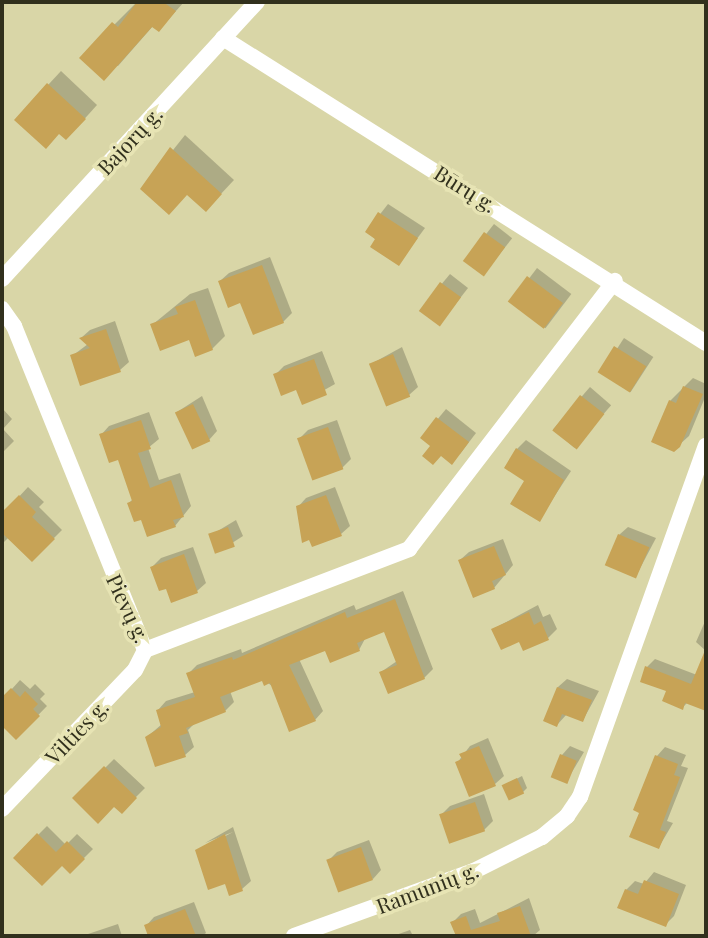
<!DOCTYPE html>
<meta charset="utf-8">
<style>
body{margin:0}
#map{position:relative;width:708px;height:938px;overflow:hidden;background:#d9d6a7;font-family:"Playfair Display",serif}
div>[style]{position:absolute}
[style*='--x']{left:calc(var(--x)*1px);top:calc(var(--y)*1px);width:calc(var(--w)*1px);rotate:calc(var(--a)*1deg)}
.shadow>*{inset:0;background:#0003;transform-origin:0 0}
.building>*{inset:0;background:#c7a356;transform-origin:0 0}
.minor>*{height:16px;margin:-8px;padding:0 8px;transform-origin:8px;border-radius:8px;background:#fff}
span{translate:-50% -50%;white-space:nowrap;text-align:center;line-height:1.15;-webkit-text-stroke:7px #e7e4b4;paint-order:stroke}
.street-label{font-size:21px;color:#31301d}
.frame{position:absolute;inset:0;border:4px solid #31301d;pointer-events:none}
</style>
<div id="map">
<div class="shadow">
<div style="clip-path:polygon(137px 2px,184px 2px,159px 30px,153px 26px,118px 66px,81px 58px)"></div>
<div style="clip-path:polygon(61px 71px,97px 105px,79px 125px,48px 85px)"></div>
<div style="clip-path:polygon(185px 135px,234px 180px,219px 196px,142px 189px)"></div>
<div style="clip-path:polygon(388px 204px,425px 228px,399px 263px,367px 231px)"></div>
<div style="left:494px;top:224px;width:23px;height:47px;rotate:38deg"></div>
<div style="clip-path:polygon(270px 257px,292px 313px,283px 322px,241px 301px,220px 281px,229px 273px)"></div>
<div style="left:537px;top:268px;width:43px;height:43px;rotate:37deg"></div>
<div style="clip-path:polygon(450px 274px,468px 288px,447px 315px,420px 310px)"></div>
<div style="clip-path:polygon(208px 288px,225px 336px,212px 349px,152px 325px,190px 294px)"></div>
<div style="clip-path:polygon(115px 321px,129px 362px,120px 370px,72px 356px,88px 344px,81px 338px,90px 330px)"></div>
<div style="left:624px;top:338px;width:35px;height:42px;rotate:33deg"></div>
<div style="clip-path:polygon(402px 347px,418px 387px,409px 395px,371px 364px)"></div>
<div style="clip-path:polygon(322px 351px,335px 384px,303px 402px,297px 388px,275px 375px,284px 366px)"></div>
<div style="clip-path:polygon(693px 378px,706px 384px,706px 395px,689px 436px,679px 445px,670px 401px)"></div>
<div style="left:590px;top:387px;width:28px;height:56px;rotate:41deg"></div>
<div style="clip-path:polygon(202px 396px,217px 431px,209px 440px,177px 412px)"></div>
<div style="clip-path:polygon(2px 408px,12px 419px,3px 429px,14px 441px,2px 453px)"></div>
<div style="clip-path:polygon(446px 409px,476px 433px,460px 454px,422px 438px)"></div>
<div style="clip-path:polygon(149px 412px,159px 439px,148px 448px,159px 480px,180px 473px,191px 506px,175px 526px,142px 517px,129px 503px,133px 499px,119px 458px,101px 435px,109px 426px)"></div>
<div style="clip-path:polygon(337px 420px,351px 459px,342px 468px,299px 439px,308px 430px)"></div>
<div style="clip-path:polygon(526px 440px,571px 471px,539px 520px,517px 449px)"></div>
<div style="clip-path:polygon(28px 487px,44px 502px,39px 507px,62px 530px,32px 560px,9px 537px,2px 544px,2px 515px)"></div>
<div style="clip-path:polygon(335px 487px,350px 526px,341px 534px,298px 507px,306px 498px)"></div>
<div style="clip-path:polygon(236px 520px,243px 536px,218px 552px,211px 535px)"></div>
<div style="clip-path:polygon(628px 527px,656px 538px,636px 576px,619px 535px)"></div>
<div style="clip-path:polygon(503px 539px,513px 565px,494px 588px,460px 560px,469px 552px)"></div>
<div style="clip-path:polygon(193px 547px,206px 583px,197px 591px,167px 586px,152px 567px,161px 558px)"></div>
<div style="clip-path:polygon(403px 591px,433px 669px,424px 678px,381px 672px,397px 661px,386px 630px,366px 637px,359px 650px,326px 649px,299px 659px,323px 711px,315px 720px,263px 679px,230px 691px,234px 702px,225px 711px,196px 722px,188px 730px,194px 747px,185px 755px,147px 737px,162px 724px,158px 710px,166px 701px,195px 692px,188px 674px,197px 665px,241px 649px,242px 653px,354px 605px,356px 610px)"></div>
<div style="clip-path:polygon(538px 605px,543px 617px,550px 614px,557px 629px,548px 638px,524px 649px,520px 639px,493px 629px)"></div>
<div style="clip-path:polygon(706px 619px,706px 710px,688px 702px,682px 708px,647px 667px,655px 659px,697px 675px,706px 651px,696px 642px)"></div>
<div style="clip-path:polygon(567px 679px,599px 691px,583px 720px,567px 714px,557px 725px,546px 720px,558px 687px)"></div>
<div style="clip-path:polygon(20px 680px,30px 689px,35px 684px,45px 694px,40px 699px,47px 706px,16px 738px,2px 724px,2px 700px)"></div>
<div style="clip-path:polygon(488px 738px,504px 776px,495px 784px,457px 763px,470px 746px)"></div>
<div style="clip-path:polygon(570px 746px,584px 752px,566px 782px,562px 755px)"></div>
<div style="clip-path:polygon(665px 747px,686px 755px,681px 766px,688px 768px,667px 821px,673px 823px,659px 847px,642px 812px,657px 756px)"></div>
<div style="clip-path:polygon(114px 759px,145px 788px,122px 811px,115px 805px,75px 798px)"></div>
<div style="clip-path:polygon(522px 776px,527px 788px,523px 792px,503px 786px)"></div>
<div style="clip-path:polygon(484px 794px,493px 821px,484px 830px,441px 815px,450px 806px)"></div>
<div style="clip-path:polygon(47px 826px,66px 845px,77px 834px,93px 849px,70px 872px,62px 864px,16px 857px)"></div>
<div style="clip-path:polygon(233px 827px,251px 881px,242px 889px,227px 882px,197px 851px,233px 832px,205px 843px)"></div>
<div style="clip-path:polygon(369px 840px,381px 870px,373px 879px,328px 861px,337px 852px)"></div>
<div style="clip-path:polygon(654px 872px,686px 885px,674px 916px,665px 925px,626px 890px,635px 881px,644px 884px)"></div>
<div style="clip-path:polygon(529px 898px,540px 930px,533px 936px,451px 936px,457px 934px,452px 923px,461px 914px,475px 909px,480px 923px)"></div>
<div style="clip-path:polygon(194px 902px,206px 933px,202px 936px,150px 936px,146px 926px,154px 917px)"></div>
<div style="clip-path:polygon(118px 924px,122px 936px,82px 936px)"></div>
<div style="clip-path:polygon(410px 930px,413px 936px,393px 936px)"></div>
</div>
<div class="building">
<div style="clip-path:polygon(137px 2px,163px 2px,176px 11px,159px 32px,152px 27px,104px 81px,79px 58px,112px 22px,118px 27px)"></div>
<div style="clip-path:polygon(47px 83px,86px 119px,66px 140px,59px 134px,46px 149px,14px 120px)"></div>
<div style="clip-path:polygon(170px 147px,222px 194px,206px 212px,187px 195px,169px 215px,140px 189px)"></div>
<div style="clip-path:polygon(378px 212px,418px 238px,399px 266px,370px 247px,375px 239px,365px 232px)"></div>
<div style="left:484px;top:232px;width:26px;height:36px;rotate:36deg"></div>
<div style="clip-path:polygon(262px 265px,284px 323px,253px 335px,240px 303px,228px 308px,218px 281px)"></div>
<div style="left:527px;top:276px;width:45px;height:32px;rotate:37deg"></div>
<div style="left:440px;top:282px;width:26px;height:36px;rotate:36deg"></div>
<div style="clip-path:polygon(195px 300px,213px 350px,195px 357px,189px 340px,160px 351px,150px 324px,178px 314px,175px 307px)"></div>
<div style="clip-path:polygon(106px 329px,121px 372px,80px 386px,70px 355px,90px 348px,79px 338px)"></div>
<div style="left:614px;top:346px;width:38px;height:31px;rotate:32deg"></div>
<div style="left:393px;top:354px;width:46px;height:26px;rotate:68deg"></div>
<div style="clip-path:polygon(314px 359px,327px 395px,302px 405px,296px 390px,281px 396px,273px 374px)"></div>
<div style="clip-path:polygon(683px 386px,703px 394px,680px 447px,674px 452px,651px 442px,669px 400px,676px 403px)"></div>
<div style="left:580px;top:395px;width:31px;height:45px;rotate:38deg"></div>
<div style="left:193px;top:404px;width:41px;height:20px;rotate:65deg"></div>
<div style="clip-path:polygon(436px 417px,469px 442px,452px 465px,441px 456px,433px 465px,422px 456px,430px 446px,420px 438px)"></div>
<div style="clip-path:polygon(141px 420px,151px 449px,138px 453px,150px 488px,171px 480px,184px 517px,173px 520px,176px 527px,147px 537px,141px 520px,134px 522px,127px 503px,132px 501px,118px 460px,109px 463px,99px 434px)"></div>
<div style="left:328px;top:427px;width:45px;height:33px;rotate:70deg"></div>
<div style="clip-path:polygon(516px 448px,564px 480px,540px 522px,510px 504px,524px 481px,504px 468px)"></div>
<div style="clip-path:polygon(19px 495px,36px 512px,32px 517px,55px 539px,32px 562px,2px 533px,2px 512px)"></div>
<div style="clip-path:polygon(326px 495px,342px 536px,312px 547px,309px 540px,302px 543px,296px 506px)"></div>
<div style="left:228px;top:527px;width:21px;height:21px;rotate:71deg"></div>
<div style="left:618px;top:534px;width:34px;height:34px;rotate:23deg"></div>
<div style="clip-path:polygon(494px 546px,506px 575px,492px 581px,495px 589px,473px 598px,458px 560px)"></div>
<div style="clip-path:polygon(184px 554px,198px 593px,171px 603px,166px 589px,159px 591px,150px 567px)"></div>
<div style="clip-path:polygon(395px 599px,425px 679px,388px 694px,379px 672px,397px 665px,384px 632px,357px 643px,360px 651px,330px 663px,325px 651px,289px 665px,316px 721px,289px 732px,270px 683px,264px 686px,262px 681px,220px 697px,226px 712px,186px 728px,188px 733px,179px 736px,186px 757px,155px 767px,145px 737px,161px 727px,156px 710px,195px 697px,186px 673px,232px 657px,233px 660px,345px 612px,347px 618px)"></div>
<div style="clip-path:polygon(529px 612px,534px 625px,541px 621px,549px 640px,523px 651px,519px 642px,501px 650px,491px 629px)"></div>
<div style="clip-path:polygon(706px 648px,706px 711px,685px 703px,683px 710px,662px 701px,666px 691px,640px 682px,645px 666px,691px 684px)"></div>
<div style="clip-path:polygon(557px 687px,592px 700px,583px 722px,562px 714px,557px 727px,543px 721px)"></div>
<div style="clip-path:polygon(11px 688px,20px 697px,25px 691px,38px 704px,33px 709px,40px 716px,16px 740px,2px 726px,2px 697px)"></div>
<div style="clip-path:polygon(479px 746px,496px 786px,469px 797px,455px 762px,462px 759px,459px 754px)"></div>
<div style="left:560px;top:754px;width:18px;height:25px;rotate:22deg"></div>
<div style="clip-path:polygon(655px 755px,678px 764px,674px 775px,680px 777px,660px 830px,666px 832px,659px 849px,629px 837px,639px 813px,633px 810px)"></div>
<div style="clip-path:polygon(104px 766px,137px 798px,122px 814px,114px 807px,98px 824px,72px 798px)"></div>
<div style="left:517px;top:778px;width:17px;height:17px;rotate:65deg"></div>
<div style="left:475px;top:802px;width:31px;height:38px;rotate:71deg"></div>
<div style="clip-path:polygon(37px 833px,56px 852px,67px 841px,85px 859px,70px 874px,62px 866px,42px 886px,13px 858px)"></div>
<div style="clip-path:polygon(225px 834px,243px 891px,229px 896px,225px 884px,208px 890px,195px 850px)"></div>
<div style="left:361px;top:847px;width:35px;height:37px;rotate:70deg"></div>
<div style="clip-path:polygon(644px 880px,679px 894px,666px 927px,617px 908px,625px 889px,638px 894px)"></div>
<div style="clip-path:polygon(520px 906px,531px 936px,456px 936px,450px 922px,466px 916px,471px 930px,500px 921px,497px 913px)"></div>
<div style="clip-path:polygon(185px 909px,196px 936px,148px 936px,144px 925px)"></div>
</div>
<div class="minor">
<div style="--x:223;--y:38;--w:571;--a:32.27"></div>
<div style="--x:2;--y:279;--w:377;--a:-47.4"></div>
<div style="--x:2;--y:309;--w:21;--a:55"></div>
<div style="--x:14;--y:326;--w:349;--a:68"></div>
<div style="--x:145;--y:650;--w:283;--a:-20.9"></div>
<div style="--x:409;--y:549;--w:338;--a:-52.5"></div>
<div style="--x:2;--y:809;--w:192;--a:-46.3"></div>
<div style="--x:135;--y:670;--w:22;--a:-63"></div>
<div style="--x:294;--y:936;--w:191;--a:-19.9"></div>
<div style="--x:474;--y:871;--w:76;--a:-26.6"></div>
<div style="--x:542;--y:837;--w:33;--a:-40"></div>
<div style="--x:567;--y:816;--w:23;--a:-56"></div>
<div style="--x:580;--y:797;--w:373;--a:-70.3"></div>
</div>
<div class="street-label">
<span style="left:129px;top:140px;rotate:-47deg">Bajorų g.</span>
<span style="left:466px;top:188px;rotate:32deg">Būrų g.</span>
<span style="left:129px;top:608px;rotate:65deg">Pievų g.</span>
<span style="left:76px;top:731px;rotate:-46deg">Vilties g.</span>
<span style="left:427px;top:887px;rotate:-21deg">Ramunių g.</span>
</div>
<div class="frame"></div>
</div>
